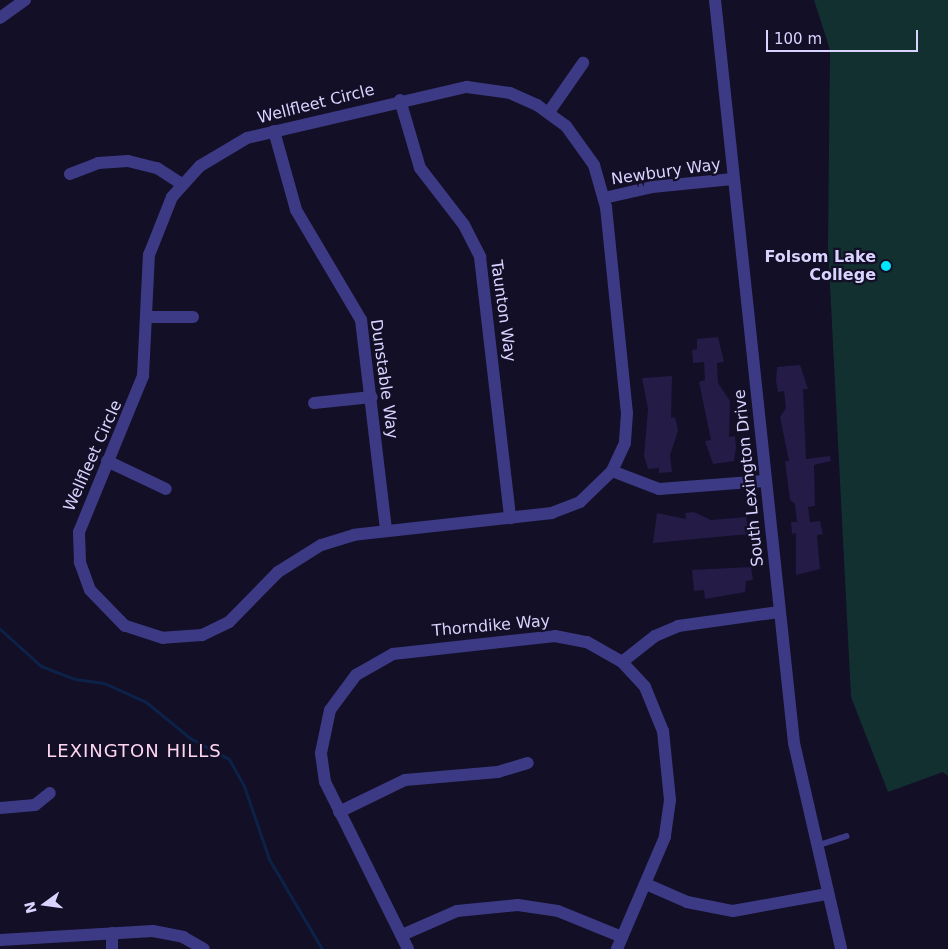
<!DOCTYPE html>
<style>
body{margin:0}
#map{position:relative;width:948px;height:949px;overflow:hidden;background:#130f26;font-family:"DejaVu Sans",sans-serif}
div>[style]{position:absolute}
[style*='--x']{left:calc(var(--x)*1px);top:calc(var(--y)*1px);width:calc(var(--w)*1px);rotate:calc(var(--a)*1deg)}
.green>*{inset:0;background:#12302f}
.stream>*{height:3px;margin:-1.5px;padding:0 1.5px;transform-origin:1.5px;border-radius:1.5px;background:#0c2248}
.building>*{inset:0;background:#241b47}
.service>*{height:6px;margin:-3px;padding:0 3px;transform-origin:3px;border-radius:3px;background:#3d3a85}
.minor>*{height:12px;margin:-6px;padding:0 6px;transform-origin:6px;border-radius:6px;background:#3d3a85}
.tertiary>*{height:12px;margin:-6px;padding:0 6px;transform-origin:6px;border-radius:6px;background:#3d3a85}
.dots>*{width:14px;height:14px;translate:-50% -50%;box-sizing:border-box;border:2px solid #130f26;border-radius:50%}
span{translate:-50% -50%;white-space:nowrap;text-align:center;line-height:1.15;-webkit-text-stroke:4.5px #130f26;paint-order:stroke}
.street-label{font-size:16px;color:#d9d4ff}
.poi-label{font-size:16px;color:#d9d4ff;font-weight:700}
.right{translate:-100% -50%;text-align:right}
.neighbourhood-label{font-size:18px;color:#ffd6f0;letter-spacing:1px}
.north{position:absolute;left:20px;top:879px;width:50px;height:50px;-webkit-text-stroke:4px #130f26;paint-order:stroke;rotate:256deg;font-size:14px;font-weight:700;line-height:20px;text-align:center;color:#d9d4ff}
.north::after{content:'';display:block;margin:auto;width:18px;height:22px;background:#d9d4ff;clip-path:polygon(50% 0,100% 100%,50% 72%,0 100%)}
.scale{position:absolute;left:766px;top:30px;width:152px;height:22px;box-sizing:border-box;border:2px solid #d9d4ff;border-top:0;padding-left:6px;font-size:15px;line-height:18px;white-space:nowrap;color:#d9d4ff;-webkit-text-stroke:4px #130f26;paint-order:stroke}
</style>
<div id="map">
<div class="green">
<div style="clip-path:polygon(814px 0,948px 0,948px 776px,943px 772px,888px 792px,851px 697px,828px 246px,830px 50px)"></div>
</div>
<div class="stream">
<div style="--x:0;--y:629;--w:55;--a:42.1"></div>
<div style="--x:41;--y:666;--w:36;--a:21"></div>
<div style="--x:75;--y:679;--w:29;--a:8"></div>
<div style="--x:104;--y:683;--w:46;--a:24.3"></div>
<div style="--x:146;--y:702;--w:57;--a:39.3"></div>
<div style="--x:190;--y:738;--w:44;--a:28.3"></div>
<div style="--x:229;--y:759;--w:31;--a:61"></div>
<div style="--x:244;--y:786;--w:77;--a:71.1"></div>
<div style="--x:269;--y:859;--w:104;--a:59.5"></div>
</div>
<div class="building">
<div style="clip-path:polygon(718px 337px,724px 362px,717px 363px,718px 383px,730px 401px,729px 437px,735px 436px,736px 448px,734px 461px,713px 464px,705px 441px,711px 440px,699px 382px,705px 380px,704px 362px,693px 363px,692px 350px,697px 349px,697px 339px)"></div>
<div style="clip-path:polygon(800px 365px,808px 389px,803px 389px,806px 459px,830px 456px,831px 461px,814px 465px,815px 506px,808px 507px,810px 522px,820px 521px,823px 534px,817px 535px,820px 569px,796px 575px,796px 533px,792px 534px,791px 522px,797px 522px,795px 504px,790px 500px,785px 461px,789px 461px,780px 417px,786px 408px,784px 391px,778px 392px,776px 381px,777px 367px)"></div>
<div style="clip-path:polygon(672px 376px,671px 418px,675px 417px,678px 431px,670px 455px,672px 472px,659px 473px,659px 468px,648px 469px,644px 456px,648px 409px,642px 378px)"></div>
<div style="clip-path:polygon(694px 512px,711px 520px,746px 517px,749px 534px,653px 543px,657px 513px,686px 519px,685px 513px)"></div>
<div style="clip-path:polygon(751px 567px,753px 580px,746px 581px,745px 592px,705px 599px,704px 590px,694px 591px,692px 570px)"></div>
</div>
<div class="service">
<div style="--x:816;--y:846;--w:32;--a:-18"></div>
</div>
<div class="minor">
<div style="--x:0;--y:18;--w:31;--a:-36"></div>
<div style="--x:467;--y:87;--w:43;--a:7.9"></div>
<div style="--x:510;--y:93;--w:30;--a:24"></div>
<div style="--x:537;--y:105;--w:36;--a:36"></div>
<div style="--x:566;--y:126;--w:48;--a:54.3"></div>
<div style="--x:594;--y:165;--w:44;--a:74.1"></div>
<div style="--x:606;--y:207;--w:207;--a:84.2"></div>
<div style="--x:627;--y:413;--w:30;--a:94"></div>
<div style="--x:625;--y:443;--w:31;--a:115"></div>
<div style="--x:612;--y:471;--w:45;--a:135.9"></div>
<div style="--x:580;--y:502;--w:30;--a:159"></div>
<div style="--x:552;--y:513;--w:199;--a:173.7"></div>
<div style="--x:354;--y:535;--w:34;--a:163"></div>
<div style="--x:321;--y:545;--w:51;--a:147.9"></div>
<div style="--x:278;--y:572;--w:70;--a:134.4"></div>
<div style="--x:229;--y:622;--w:30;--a:154"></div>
<div style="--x:202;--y:635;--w:39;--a:176"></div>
<div style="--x:163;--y:638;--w:40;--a:-162"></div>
<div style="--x:125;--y:626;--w:50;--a:-134.2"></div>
<div style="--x:90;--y:590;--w:30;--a:-110"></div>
<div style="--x:80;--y:562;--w:30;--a:-92"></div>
<div style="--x:79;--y:532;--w:169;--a:-67.7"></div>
<div style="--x:143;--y:376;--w:121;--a:-87.2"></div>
<div style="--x:149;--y:255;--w:62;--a:-68.4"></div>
<div style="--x:172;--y:197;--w:42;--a:-47.9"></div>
<div style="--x:200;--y:166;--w:55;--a:-30.8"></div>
<div style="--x:247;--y:138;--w:226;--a:-13.1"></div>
<div style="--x:400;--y:100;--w:71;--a:73.6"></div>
<div style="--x:420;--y:168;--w:72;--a:52.3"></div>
<div style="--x:464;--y:225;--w:36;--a:63"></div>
<div style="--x:480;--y:257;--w:263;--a:83.4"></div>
<div style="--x:549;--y:112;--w:60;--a:-55.2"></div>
<div style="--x:274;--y:131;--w:82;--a:74.4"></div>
<div style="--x:296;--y:210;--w:128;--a:59.4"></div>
<div style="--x:361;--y:320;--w:212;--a:83.2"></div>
<div style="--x:70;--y:174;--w:30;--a:-21"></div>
<div style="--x:98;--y:163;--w:30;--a:-4"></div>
<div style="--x:128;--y:161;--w:30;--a:14"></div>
<div style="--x:157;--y:168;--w:30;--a:33"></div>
<div style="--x:604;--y:198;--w:49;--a:-12.9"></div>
<div style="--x:652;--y:187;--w:81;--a:-5.6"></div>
<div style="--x:147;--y:317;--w:46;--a:0"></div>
<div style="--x:314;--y:403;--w:58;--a:-5.9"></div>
<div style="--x:107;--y:461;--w:65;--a:25.4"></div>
<div style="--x:612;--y:471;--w:50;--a:21"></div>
<div style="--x:659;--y:489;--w:106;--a:-4.3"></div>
<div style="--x:622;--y:662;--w:42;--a:-38.2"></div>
<div style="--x:655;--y:636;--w:25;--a:-23"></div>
<div style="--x:678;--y:626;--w:102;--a:-7.9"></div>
<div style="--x:0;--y:808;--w:35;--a:-5"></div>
<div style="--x:35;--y:805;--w:19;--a:-39"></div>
<div style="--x:339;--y:812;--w:73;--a:-25.9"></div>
<div style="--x:405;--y:780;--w:93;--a:-4.9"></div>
<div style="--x:498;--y:772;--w:31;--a:-17"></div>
<div style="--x:646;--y:884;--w:45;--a:23.7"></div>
<div style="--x:687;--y:902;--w:47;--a:11.1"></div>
<div style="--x:733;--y:911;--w:96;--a:-10.3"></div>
<div style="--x:112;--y:933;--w:16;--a:90"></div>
<div style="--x:402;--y:935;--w:60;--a:-23.6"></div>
<div style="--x:457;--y:911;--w:61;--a:-5.6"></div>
<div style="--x:518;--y:905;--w:40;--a:8.5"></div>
<div style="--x:558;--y:911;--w:69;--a:22.1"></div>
<div style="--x:0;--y:940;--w:153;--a:-3.4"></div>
<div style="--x:153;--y:931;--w:31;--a:11"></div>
<div style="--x:183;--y:937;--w:24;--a:30"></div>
<div style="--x:408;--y:949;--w:186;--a:-116.4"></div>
<div style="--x:325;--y:782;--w:29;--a:-98"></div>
<div style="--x:321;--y:753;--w:44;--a:-78.2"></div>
<div style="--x:330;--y:710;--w:44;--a:-53.4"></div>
<div style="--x:356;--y:675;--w:43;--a:-29.6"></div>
<div style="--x:393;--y:654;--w:163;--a:-6.3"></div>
<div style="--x:555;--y:636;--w:33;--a:11"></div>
<div style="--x:587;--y:642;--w:40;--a:29.7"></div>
<div style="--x:622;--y:662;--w:34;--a:47"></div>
<div style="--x:645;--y:687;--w:48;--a:67.8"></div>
<div style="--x:663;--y:731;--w:69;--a:84.2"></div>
<div style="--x:670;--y:800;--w:37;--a:98"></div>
<div style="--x:665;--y:837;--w:122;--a:113.2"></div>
</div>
<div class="tertiary">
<div style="--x:715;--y:0;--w:747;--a:83.93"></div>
<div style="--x:794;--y:743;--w:211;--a:77.1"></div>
</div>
<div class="dots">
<div style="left:886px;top:266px;background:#00e5ff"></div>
</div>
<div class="street-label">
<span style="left:316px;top:104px;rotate:-14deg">Wellfleet Circle</span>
<span style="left:666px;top:172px;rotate:-8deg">Newbury Way</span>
<span style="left:503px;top:311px;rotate:82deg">Taunton Way</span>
<span style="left:384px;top:379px;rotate:82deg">Dunstable Way</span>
<span style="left:93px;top:456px;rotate:-66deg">Wellfleet Circle</span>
<span style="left:749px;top:478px;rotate:-96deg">South Lexington Drive</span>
<span style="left:491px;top:626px;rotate:-5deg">Thorndike Way</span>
</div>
<div class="poi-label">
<span class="right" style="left:876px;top:266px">Folsom Lake<br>College</span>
</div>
<div class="neighbourhood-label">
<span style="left:134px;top:751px">LEXINGTON HILLS</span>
</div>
<div class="north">N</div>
<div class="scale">100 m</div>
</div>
